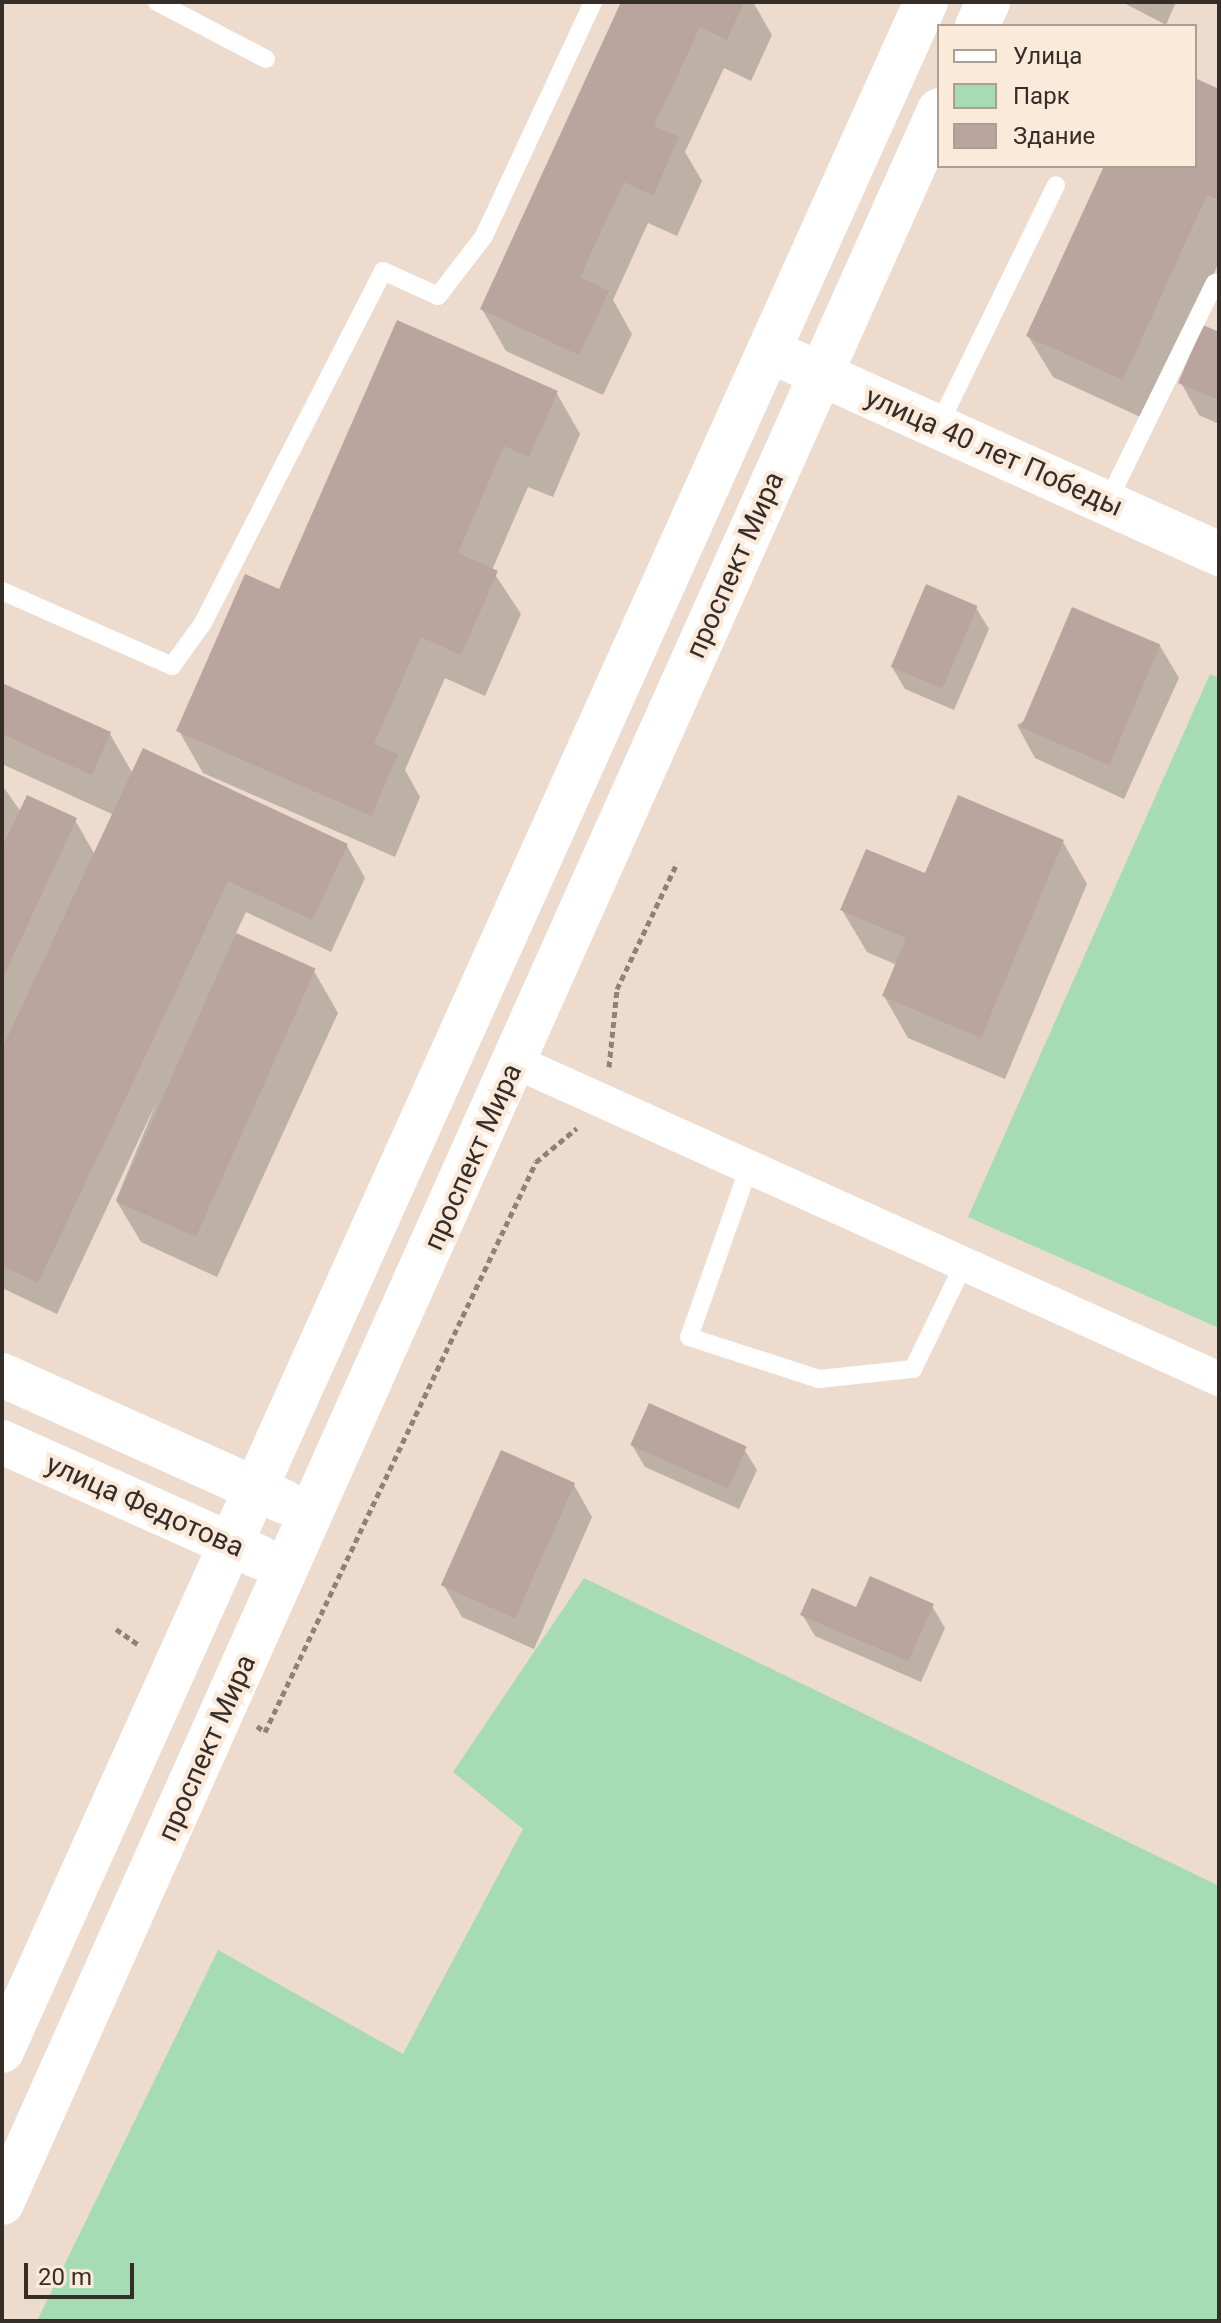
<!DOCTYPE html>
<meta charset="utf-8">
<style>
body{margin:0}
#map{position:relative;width:1221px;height:2323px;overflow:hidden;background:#eddccd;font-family:Roboto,sans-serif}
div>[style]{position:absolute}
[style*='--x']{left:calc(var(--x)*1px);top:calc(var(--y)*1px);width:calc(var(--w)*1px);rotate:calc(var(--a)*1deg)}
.green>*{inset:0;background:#a5dcb3}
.shadow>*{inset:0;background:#0003}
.building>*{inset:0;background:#baa49e;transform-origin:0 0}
.path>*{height:5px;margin-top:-2.5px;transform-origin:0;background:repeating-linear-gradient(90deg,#8e8277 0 6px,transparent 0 10px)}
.lane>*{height:18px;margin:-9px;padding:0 9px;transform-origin:9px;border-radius:9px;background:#fff}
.street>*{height:34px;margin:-17px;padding:0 17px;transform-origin:17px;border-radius:17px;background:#fff}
.secondary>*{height:44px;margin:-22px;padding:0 22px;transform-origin:22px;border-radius:22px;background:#fff}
span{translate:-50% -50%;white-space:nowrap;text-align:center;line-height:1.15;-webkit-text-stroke:8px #fbe9da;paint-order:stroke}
.street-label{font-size:28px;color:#352e28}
.frame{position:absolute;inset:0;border:4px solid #352e28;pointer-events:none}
.legend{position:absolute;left:937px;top:24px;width:260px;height:144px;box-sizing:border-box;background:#fbe9da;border:2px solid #ac9e93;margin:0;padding:10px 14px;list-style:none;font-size:24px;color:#352e28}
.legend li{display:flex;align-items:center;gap:16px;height:40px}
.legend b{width:40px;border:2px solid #ac9e93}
.scale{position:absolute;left:24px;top:2263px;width:110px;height:36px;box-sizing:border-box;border:4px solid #352e28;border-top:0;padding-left:10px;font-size:24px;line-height:28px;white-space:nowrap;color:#352e28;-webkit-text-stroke:6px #fbe9da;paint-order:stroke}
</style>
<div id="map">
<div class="green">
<div style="clip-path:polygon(1210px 674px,1219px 678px,1219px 1328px,968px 1217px)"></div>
<div style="clip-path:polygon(584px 1578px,1219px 1886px,1219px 2321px,37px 2321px,218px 1950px,403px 2054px,523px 1829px,453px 1772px)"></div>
</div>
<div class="shadow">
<div style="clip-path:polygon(624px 2px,753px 2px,772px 35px,751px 81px,724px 68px,685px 152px,702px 181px,677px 236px,648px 223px,613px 300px,632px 334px,603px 395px,506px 351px,482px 309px)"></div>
<div style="clip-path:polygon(1122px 2px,1176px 2px,1166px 25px)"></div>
<div style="clip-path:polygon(1195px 80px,1219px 91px,1219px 262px,1147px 420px,1053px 377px,1028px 336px,1106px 166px,1195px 166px)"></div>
<div style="clip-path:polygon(1219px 334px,1219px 424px,1199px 415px,1181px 383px)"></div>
<div style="clip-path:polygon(556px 392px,580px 434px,553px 497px,528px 487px,492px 570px,521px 614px,485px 696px,445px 678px,405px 770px,420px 797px,395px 857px,203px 773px,179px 731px,280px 592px)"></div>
<div style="clip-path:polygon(976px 608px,989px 629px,954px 710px,905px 689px,892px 667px)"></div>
<div style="clip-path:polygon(1160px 646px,1179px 678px,1124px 799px,1035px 758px,1017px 725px)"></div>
<div style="clip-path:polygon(2px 685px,110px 734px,133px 774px,347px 846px,365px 878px,331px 952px,246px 912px,235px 935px,314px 971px,338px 1013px,217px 1277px,141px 1242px,116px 1200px,157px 1101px,57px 1314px,2px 1288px,2px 785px,21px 812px,75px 820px,95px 855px,114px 815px,2px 764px)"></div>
<div style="clip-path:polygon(1063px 842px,1087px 884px,1005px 1079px,908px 1038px,884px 996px,897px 965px,867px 952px,842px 910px)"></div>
<div style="clip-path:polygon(632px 1445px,744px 1449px,757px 1470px,739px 1509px,645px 1467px)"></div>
<div style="clip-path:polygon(574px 1485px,592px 1517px,534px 1649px,462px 1617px,443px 1584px)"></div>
<div style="clip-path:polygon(932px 1606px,945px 1628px,921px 1682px,815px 1636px,802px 1614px)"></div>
</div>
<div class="building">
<div style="clip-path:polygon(621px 2px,744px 2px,727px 40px,700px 27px,654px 126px,679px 137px,653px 196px,624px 182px,580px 277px,609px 291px,579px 355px,480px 309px)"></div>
<div style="clip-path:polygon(1195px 78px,1219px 89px,1219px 200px,1207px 195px,1123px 380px,1026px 336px,1104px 166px,1195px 166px)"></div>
<div style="clip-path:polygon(397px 320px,558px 391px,529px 457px,504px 446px,458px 553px,498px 571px,461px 655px,421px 637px,374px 744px,398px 754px,371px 816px,176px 731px,245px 574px,279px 589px)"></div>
<div style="clip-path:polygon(1203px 325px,1219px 332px,1219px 400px,1178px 383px)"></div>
<div style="left:926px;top:584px;width:56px;height:90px;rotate:23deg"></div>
<div style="left:1072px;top:607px;width:96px;height:131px;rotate:23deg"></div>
<div style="clip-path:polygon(2px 683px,111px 732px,92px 775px,2px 734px)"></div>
<div style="clip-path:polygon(143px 748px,348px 844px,312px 920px,228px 881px,38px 1283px,2px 1266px,2px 1049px)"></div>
<div style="clip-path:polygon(27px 795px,77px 818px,2px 980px,2px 848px)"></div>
<div style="clip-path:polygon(958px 795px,1064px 840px,981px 1038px,882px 996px,906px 938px,840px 910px,866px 849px,925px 873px)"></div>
<div style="left:236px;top:933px;width:87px;height:294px;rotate:24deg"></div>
<div style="left:649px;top:1403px;width:107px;height:46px;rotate:24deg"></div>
<div style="left:501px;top:1450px;width:81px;height:148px;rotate:24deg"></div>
<div style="clip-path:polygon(870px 1576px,934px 1604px,908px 1661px,800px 1615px,812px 1588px,856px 1607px)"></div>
</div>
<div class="path">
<div style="--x:609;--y:1067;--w:78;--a:-84.1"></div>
<div style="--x:617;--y:989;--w:140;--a:-64.5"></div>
<div style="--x:116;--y:1629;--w:29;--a:35"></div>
<div style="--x:257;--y:1726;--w:10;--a:37"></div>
<div style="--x:265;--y:1732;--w:631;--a:-64.57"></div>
<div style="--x:536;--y:1162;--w:53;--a:-39.7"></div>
</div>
<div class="lane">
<div style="--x:157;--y:2;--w:123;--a:27.6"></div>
<div style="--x:938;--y:427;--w:269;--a:-64"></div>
<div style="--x:1107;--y:503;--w:245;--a:-63.9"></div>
<div style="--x:2;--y:591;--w:186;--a:23.8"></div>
<div style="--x:172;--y:666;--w:53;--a:-54.2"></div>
<div style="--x:203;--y:623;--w:395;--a:-62.9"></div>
<div style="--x:383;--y:271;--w:60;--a:24.4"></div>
<div style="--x:438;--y:296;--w:76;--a:-52.5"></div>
<div style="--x:484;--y:236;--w:258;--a:-65"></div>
<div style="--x:749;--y:1167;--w:180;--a:109.4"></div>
<div style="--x:689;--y:1337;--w:137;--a:17.9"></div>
<div style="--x:819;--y:1379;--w:95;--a:-6.1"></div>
<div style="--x:913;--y:1369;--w:117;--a:-64.1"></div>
</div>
<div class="street">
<div style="--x:516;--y:1062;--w:771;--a:24.27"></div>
</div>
<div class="secondary">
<div style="--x:977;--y:26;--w:26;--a:-65"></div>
<div style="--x:792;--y:361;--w:469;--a:24.3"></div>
<div style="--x:2;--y:1375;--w:309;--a:24.2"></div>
<div style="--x:2;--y:1442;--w:282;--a:24.1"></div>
<div style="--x:2;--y:2051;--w:2248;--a:-65.73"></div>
<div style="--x:2;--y:2203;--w:2293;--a:-65.88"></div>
</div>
<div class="street-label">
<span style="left:994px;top:452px;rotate:24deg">улица 40 лет Победы</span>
<span style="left:735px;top:565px;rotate:-66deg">проспект Мира</span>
<span style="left:473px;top:1157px;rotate:-66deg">проспект Мира</span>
<span style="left:145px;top:1506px;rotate:24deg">улица Федотова</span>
<span style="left:207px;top:1748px;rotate:-66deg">проспект Мира</span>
</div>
<div class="frame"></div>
<ul class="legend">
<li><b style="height:10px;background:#fff"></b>Улица</li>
<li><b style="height:22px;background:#a5dcb3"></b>Парк</li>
<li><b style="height:22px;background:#baa49e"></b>Здание</li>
</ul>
<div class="scale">20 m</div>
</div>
